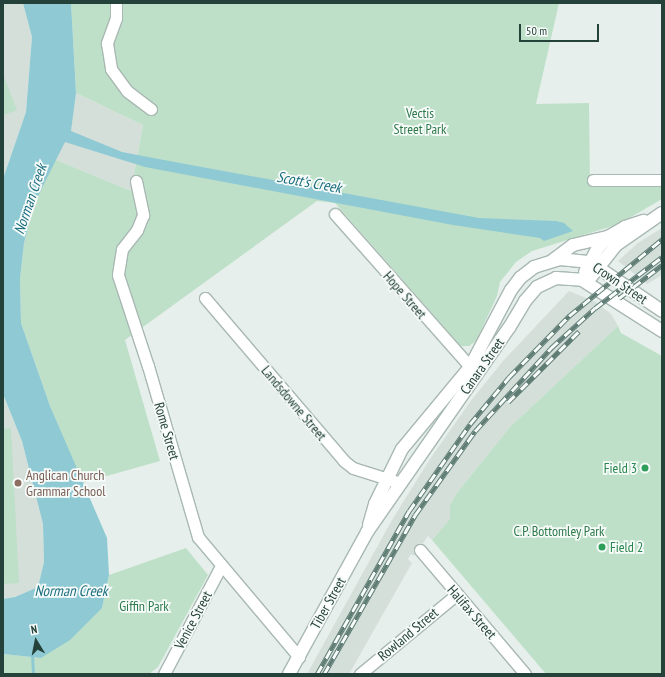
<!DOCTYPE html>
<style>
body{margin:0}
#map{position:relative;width:665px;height:677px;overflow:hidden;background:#e6efeb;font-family:"PT Sans Narrow",sans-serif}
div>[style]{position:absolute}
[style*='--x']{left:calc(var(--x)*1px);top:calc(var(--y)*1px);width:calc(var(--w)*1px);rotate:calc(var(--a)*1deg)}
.built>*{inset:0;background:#d4dfda}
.green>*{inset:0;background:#bfe0c8}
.water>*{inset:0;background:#8ec9d4}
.stream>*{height:3px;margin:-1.5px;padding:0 1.5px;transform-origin:1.5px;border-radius:1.5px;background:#8ec9d4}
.roads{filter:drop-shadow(1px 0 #a8b8b2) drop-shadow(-1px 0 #a8b8b2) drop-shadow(0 1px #a8b8b2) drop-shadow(0 -1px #a8b8b2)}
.minor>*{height:11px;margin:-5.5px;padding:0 5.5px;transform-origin:5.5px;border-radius:5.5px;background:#fff}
.tertiary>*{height:12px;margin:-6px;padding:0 6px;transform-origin:6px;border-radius:6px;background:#fff}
.secondary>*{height:12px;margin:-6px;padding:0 6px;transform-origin:6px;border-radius:6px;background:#fff}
.rail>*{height:4.5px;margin-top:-2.25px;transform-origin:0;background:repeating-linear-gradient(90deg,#f7fbf9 0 9px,#5f7d75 0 18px);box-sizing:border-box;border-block:1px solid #5f7d75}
.dots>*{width:11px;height:11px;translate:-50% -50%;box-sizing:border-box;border:2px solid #f7fbf9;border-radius:50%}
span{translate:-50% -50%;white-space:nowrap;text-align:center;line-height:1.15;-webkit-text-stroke:3.5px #f7fbf9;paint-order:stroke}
.park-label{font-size:14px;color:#2d7a4b}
.street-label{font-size:14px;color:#24423a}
.leisure-label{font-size:14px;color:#27864d}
.right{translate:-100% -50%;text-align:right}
.left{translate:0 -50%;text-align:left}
.education-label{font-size:14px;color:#785e54}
.water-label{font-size:15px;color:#1c6f80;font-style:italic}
.frame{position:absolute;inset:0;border:4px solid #24423a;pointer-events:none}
.north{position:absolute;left:16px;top:621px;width:40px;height:40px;-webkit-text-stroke:3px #f7fbf9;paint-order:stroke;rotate:350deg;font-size:11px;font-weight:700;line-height:16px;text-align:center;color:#24423a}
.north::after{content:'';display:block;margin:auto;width:14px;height:18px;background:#24423a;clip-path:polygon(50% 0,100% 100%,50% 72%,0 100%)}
.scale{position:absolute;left:519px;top:24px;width:80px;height:18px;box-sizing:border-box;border:2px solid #24423a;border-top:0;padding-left:5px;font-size:12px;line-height:14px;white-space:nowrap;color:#24423a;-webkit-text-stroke:3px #f7fbf9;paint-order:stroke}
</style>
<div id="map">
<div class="built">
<div style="clip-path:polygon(3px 3px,23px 3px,32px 37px,26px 112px,3px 179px)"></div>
<div style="clip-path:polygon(76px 93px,143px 125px,131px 191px,54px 159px,71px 130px)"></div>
<div style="clip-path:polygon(662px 228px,662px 275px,647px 284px,618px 261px,638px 243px)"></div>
<div style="clip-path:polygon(569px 291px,596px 302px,611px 314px,618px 326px,510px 427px,456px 494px,450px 505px,450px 519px,432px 540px,428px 536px,414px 556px,411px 554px,408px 559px,412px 563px,349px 674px,307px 674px,392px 520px,430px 459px,470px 402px,503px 361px)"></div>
<div style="clip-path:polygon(3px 394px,22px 441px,43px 524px,44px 562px,38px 587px,15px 597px,3px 599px)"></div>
</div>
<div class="green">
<div style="clip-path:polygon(71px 3px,559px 3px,536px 104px,589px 103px,590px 187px,662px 185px,662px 199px,619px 224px,532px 251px,516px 262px,500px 282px,497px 296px,476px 341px,469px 346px,461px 346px,335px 203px,317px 201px,125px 340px,160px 461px,82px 483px,50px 406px,21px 323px,20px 279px,24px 243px,34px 204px,54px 159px,131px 191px,143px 125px,76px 93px)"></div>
<div style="clip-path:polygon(3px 74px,17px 110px,3px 115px)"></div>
<div style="clip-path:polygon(618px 326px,621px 333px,662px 356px,662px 674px,546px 674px,432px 540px,450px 519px,450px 505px,456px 494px,510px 427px)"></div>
<div style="clip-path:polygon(11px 428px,19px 583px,3px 584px,3px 429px)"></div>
<div style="clip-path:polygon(186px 548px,208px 575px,158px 667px,149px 674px,3px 674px,3px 654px,41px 658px,102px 608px,109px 575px)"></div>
</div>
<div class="water">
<div style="clip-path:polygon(23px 3px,71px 3px,76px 93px,71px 131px,122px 152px,164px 160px,479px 218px,556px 221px,564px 223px,573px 231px,544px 241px,540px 238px,453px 225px,145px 167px,65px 142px,34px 204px,24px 243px,20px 279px,21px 323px,50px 406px,107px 538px,109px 575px,102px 608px,70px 640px,41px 658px,3px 654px,3px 599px,15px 597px,38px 587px,44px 562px,43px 524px,22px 441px,3px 394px,3px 179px,26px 112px,32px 37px)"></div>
</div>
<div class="stream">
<div style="--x:32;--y:654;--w:20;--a:87"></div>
</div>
<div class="roads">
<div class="minor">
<div style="--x:116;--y:3;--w:15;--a:90"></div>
<div style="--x:116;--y:18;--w:27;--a:110"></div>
<div style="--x:107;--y:43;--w:26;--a:81"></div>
<div style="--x:111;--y:69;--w:27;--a:54"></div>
<div style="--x:127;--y:91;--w:30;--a:37"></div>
<div style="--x:593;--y:180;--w:69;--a:0"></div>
<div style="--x:136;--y:181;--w:35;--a:78"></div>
<div style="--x:143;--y:215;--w:16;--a:112"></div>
<div style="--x:137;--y:230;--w:24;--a:128"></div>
<div style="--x:122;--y:249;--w:26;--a:99"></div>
<div style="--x:118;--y:275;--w:96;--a:71.8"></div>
<div style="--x:148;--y:366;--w:178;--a:73.7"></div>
<div style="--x:198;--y:537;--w:157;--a:49.9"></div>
<div style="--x:335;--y:214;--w:211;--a:48.5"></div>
<div style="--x:205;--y:298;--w:214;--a:49.5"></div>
<div style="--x:344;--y:461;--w:11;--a:38"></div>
<div style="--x:353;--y:468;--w:50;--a:17.4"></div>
<div style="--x:420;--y:550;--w:162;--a:49.7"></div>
<div style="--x:164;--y:674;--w:122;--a:-62.2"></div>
<div style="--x:360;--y:674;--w:124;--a:-39.5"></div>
</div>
<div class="tertiary">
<div style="--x:585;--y:272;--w:27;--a:-62"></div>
<div style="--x:598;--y:248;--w:15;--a:-48"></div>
<div style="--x:608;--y:237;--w:20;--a:-30"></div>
<div style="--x:625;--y:227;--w:20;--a:-18"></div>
<div style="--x:587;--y:282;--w:47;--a:-51.9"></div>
<div style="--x:616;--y:245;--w:56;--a:-34.8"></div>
</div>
<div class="secondary">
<div style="--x:553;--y:260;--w:25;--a:-37"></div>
<div style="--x:573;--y:245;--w:36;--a:-13"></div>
<div style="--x:369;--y:525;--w:22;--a:-74"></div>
<div style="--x:375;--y:504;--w:61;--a:-63.9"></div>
<div style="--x:402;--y:449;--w:107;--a:-50.3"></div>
<div style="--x:470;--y:367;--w:87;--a:-62"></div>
<div style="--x:511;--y:290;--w:15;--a:-53"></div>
<div style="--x:520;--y:278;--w:18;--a:-38"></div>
<div style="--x:534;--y:267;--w:27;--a:-17"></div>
<div style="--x:560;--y:259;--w:30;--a:6"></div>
<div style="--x:590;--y:262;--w:87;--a:34.2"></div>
<div style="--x:289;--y:674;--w:162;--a:-61.2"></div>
<div style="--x:367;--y:532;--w:249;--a:-55.2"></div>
<div style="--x:509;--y:328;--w:31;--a:-59"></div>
<div style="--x:525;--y:301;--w:18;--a:-49"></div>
<div style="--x:537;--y:287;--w:21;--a:-25"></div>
<div style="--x:556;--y:278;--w:26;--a:4"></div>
<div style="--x:582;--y:280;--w:95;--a:32.5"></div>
</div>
</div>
<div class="rail">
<div style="--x:619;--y:298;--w:54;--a:-37.5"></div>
<div style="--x:508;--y:402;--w:100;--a:-45"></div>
<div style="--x:317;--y:674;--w:187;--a:-60.6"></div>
<div style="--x:409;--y:511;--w:106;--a:-55"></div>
<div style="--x:470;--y:424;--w:61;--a:-50.3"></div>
<div style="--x:509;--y:377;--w:86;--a:-45.5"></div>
<div style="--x:569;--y:316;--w:121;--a:-39.6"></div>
<div style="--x:324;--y:674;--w:183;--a:-60.2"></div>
<div style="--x:415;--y:515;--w:103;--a:-54.5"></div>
<div style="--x:475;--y:431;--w:113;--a:-47.5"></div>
<div style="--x:551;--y:348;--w:59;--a:-42.3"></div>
<div style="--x:595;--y:308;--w:84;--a:-37.3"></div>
</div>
<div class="dots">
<div style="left:645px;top:468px;background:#2e9e5b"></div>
<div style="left:18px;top:483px;background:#8d6e63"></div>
<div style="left:602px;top:547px;background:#2e9e5b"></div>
</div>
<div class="park-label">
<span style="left:420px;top:121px">Vectis<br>Street Park</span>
<span style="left:559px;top:531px">C.P. Bottomley Park</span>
<span style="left:144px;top:606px">Giffin Park</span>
</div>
<div class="street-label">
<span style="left:620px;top:283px;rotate:34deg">Crown Street</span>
<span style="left:405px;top:295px;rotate:49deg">Hope Street</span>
<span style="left:482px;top:366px;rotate:-55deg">Canara Street</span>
<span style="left:294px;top:403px;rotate:50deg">Landsdowne Street</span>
<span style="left:167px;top:431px;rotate:74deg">Rome Street</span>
<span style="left:328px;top:603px;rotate:-61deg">Tiber Street</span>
<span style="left:472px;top:612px;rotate:49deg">Halifax Street</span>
<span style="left:193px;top:620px;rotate:-62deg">Venice Street</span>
<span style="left:408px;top:634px;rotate:-40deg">Rowland Street</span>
</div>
<div class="leisure-label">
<span class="right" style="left:637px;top:468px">Field 3</span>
<span class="left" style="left:610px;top:547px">Field 2</span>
</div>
<div class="education-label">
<span class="left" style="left:26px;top:483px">Anglican Church<br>Grammar School</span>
</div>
<div class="water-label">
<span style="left:309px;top:182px;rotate:10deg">Scott's Creek</span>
<span style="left:30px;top:199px;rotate:-71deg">Norman Creek</span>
<span style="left:71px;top:591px">Norman Creek</span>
</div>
<div class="frame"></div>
<div class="north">N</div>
<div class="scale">50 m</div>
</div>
